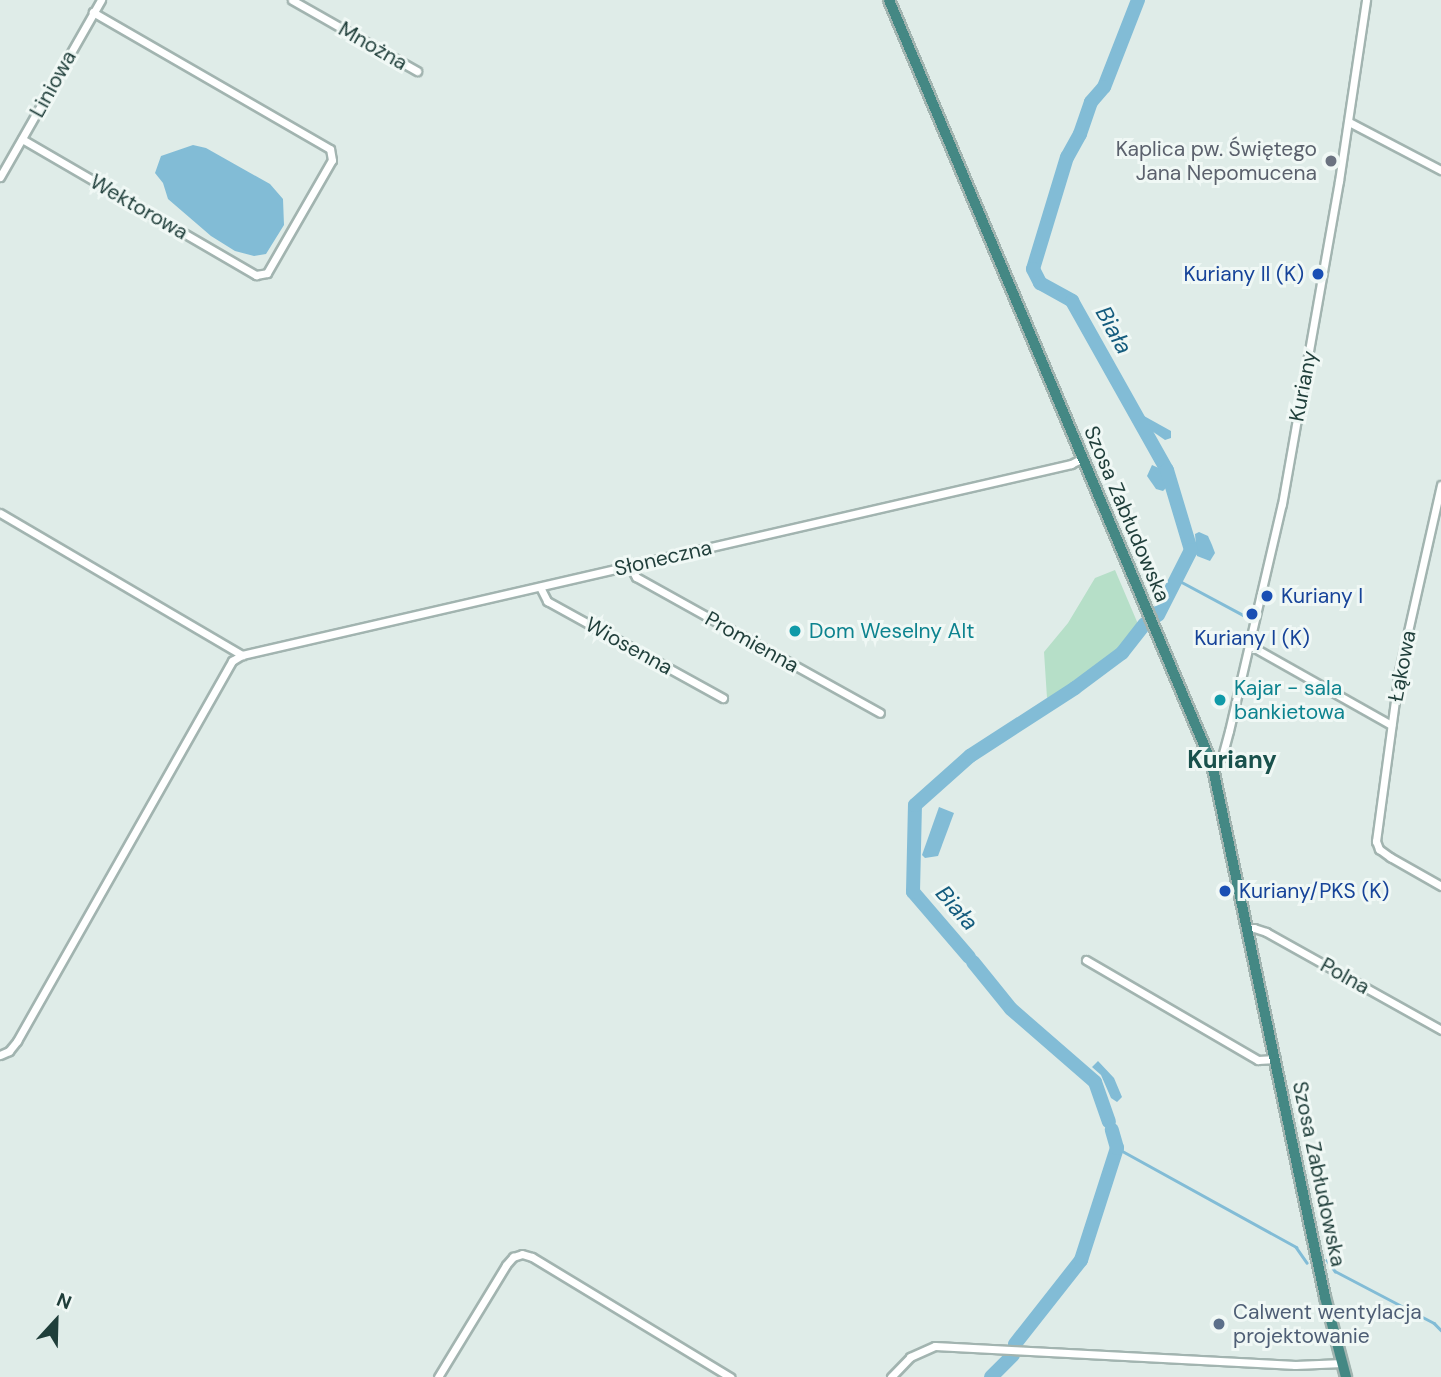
<!DOCTYPE html>
<meta charset="utf-8">
<style>
body{margin:0}
#map{position:relative;width:1441px;height:1377px;overflow:hidden;background:#dfece8;font-family:"DM Sans",sans-serif}
div>[style]{position:absolute}
[style*='--x']{left:calc(var(--x)*1px);top:calc(var(--y)*1px);width:calc(var(--w)*1px);rotate:calc(var(--a)*1deg)}
.green>*{inset:0;background:#b6dfc8}
.water>*{inset:0;background:#82bcd6}
.stream>*{height:2.5px;margin:-1.25px;padding:0 1.25px;transform-origin:1.25px;border-radius:1.25px;background:#82bcd6}
.river>*{height:14px;margin:-7px;padding:0 7px;transform-origin:7px;border-radius:7px;background:#82bcd6}
.roads{filter:drop-shadow(2px 0 #a2b4b0) drop-shadow(-2px 0 #a2b4b0) drop-shadow(0 2px #a2b4b0) drop-shadow(0 -2px #a2b4b0)}
.minor>*{height:7px;margin:-3.5px;padding:0 3.5px;transform-origin:3.5px;border-radius:3.5px;background:#fff}
.trunk>*{height:10px;margin:-5px;padding:0 5px;transform-origin:5px;border-radius:5px;background:#448884}
.dots>*{width:19px;height:19px;translate:-50% -50%;box-sizing:border-box;border:4px solid #f0f8f5;border-radius:50%}
span{translate:-50% -50%;white-space:nowrap;text-align:center;line-height:1.15;-webkit-text-stroke:6px #f0f8f5;paint-order:stroke}
.street-label{font-size:21px;color:#1f3e3a}
.worship-label{font-size:21px;color:#5b616d}
.right{translate:-100% -50%;text-align:right}
.transit-label{font-size:21px;color:#164399}
.left{translate:0 -50%;text-align:left}
.culture-label{font-size:21px;color:#0d838f}
.service-label{font-size:21px;color:#4e5e75}
.water-label{font-size:23px;color:#145c7e;font-style:italic}
.quarter-label{font-size:24px;color:#19514c;font-weight:700}
.north{position:absolute;left:21px;top:1286px;width:70px;height:70px;-webkit-text-stroke:5px #f0f8f5;paint-order:stroke;rotate:22deg;font-size:19px;font-weight:700;line-height:28px;text-align:center;color:#1f3e3a}
.north::after{content:'';display:block;margin:auto;width:24px;height:32px;background:#1f3e3a;clip-path:polygon(50% 0,100% 100%,50% 72%,0 100%)}
</style>
<div id="map">
<div class="green">
<div style="clip-path:polygon(1115px 570px,1138px 624px,1123px 646px,1081px 680px,1047px 698px,1044px 652px,1068px 623px,1095px 578px)"></div>
</div>
<div class="water">
<div style="clip-path:polygon(193px 145px,206px 148px,270px 184px,283px 199px,284px 225px,266px 254px,254px 256px,235px 251px,211px 236px,168px 199px,163px 183px,155px 173px,161px 156px)"></div>
<div style="clip-path:polygon(1144px 416px,1171px 431px,1171px 438px,1165px 440px,1149px 429px,1142px 419px)"></div>
<div style="clip-path:polygon(1152px 465px,1161px 469px,1167px 487px,1163px 491px,1156px 489px,1147px 476px)"></div>
<div style="clip-path:polygon(1199px 532px,1208px 536px,1212px 545px,1215px 553px,1210px 561px,1197px 556px,1195px 534px)"></div>
<div style="clip-path:polygon(939px 807px,954px 813px,938px 856px,925px 858px,922px 855px)"></div>
<div style="clip-path:polygon(1098px 1061px,1114px 1078px,1122px 1097px,1117px 1102px,1111px 1098px,1101px 1075px,1092px 1067px)"></div>
</div>
<div class="stream">
<div style="--x:1178;--y:580;--w:78;--a:28.2"></div>
<div style="--x:1117;--y:1148;--w:205;--a:28.9"></div>
<div style="--x:1296;--y:1247;--w:19;--a:55"></div>
<div style="--x:1327;--y:1260;--w:14;--a:54"></div>
<div style="--x:1335;--y:1271;--w:112;--a:27.7"></div>
<div style="--x:1434;--y:1323;--w:10;--a:45"></div>
</div>
<div class="river">
<div style="--x:1138;--y:0;--w:93;--a:111.3"></div>
<div style="--x:1104;--y:87;--w:20;--a:131"></div>
<div style="--x:1091;--y:102;--w:34;--a:109"></div>
<div style="--x:1080;--y:134;--w:26;--a:119"></div>
<div style="--x:1067;--y:157;--w:117;--a:106.9"></div>
<div style="--x:1033;--y:269;--w:16;--a:63"></div>
<div style="--x:1040;--y:283;--w:37;--a:29"></div>
<div style="--x:1072;--y:301;--w:194;--a:60.7"></div>
<div style="--x:1167;--y:470;--w:84;--a:73.3"></div>
<div style="--x:1191;--y:550;--w:73;--a:116.9"></div>
<div style="--x:969;--y:957;--w:86;--a:-130.7"></div>
<div style="--x:913;--y:892;--w:87;--a:-88.7"></div>
<div style="--x:915;--y:805;--w:74;--a:-41.7"></div>
<div style="--x:970;--y:756;--w:125;--a:-32.9"></div>
<div style="--x:1075;--y:688;--w:59;--a:-36.7"></div>
<div style="--x:1122;--y:653;--w:37;--a:-52"></div>
<div style="--x:973;--y:962;--w:60;--a:51"></div>
<div style="--x:1011;--y:1009;--w:111;--a:41"></div>
<div style="--x:1095;--y:1082;--w:42;--a:70.7"></div>
<div style="--x:1015;--y:1344;--w:107;--a:-51.8"></div>
<div style="--x:1081;--y:1260;--w:118;--a:-72.2"></div>
<div style="--x:1117;--y:1148;--w:19;--a:-106"></div>
<div style="--x:991;--y:1377;--w:31;--a:-45"></div>
</div>
<div class="roads">
<div class="minor">
<div style="--x:292;--y:0;--w:144;--a:29.6"></div>
<div style="--x:1349;--y:122;--w:104;--a:27.6"></div>
<div style="--x:22;--y:139;--w:271;--a:30.2"></div>
<div style="--x:256;--y:275;--w:11;--a:-10"></div>
<div style="--x:267;--y:273;--w:130;--a:-60.1"></div>
<div style="--x:332;--y:160;--w:11;--a:-100"></div>
<div style="--x:330;--y:149;--w:274;--a:-150"></div>
<div style="--x:0;--y:177;--w:204;--a:-60.3"></div>
<div style="--x:1441;--y:485;--w:191;--a:102.7"></div>
<div style="--x:1399;--y:671;--w:172;--a:97.7"></div>
<div style="--x:1376;--y:841;--w:9;--a:69"></div>
<div style="--x:1379;--y:849;--w:14;--a:36"></div>
<div style="--x:1390;--y:857;--w:59;--a:29.6"></div>
<div style="--x:0;--y:513;--w:281;--a:30.4"></div>
<div style="--x:629;--y:565;--w:14;--a:60"></div>
<div style="--x:636;--y:577;--w:279;--a:29.1"></div>
<div style="--x:540;--y:587;--w:16;--a:63"></div>
<div style="--x:547;--y:601;--w:201;--a:28.9"></div>
<div style="--x:1251;--y:646;--w:161;--a:29.4"></div>
<div style="--x:1212;--y:764;--w:12;--a:-35"></div>
<div style="--x:1222;--y:757;--w:27;--a:-75"></div>
<div style="--x:1229;--y:731;--w:233;--a:-76.9"></div>
<div style="--x:1282;--y:504;--w:328;--a:-80"></div>
<div style="--x:1339;--y:181;--w:183;--a:-81.5"></div>
<div style="--x:1248;--y:929;--w:6;--a:-9"></div>
<div style="--x:1254;--y:928;--w:13;--a:18"></div>
<div style="--x:1266;--y:932;--w:201;--a:29.2"></div>
<div style="--x:1086;--y:960;--w:199;--a:30.2"></div>
<div style="--x:1258;--y:1060;--w:18;--a:-3"></div>
<div style="--x:0;--y:1055;--w:10;--a:-24"></div>
<div style="--x:9;--y:1051;--w:13;--a:-51"></div>
<div style="--x:17;--y:1041;--w:437;--a:-60.5"></div>
<div style="--x:232;--y:661;--w:12;--a:-31"></div>
<div style="--x:242;--y:655;--w:851;--a:-12.97"></div>
<div style="--x:1071;--y:464;--w:13;--a:-27"></div>
<div style="--x:438;--y:1377;--w:131;--a:-58.7"></div>
<div style="--x:506;--y:1265;--w:11;--a:-49"></div>
<div style="--x:513;--y:1257;--w:9;--a:-18"></div>
<div style="--x:522;--y:1254;--w:10;--a:17"></div>
<div style="--x:532;--y:1257;--w:232;--a:31.2"></div>
<div style="--x:891;--y:1377;--w:28;--a:-46"></div>
<div style="--x:910;--y:1357;--w:27;--a:-24"></div>
<div style="--x:935;--y:1346;--w:361;--a:3"></div>
<div style="--x:1295;--y:1365;--w:48;--a:-2.4"></div>
</div>
<div class="trunk">
<div style="--x:889;--y:0;--w:829;--a:67.08"></div>
<div style="--x:1212;--y:764;--w:545;--a:78.03"></div>
<div style="--x:1325;--y:1297;--w:83;--a:75.3"></div>
</div>
</div>
<div class="dots">
<div style="left:1331px;top:161px;background:#6b7280"></div>
<div style="left:1318px;top:274px;background:#1a4fb4"></div>
<div style="left:1267px;top:596px;background:#1a4fb4"></div>
<div style="left:1252px;top:614px;background:#1a4fb4"></div>
<div style="left:795px;top:631px;background:#0f9aa8"></div>
<div style="left:1220px;top:700px;background:#0f9aa8"></div>
<div style="left:1225px;top:891px;background:#1a4fb4"></div>
<div style="left:1219px;top:1324px;background:#5c6f8a"></div>
</div>
<div class="street-label">
<span style="left:373px;top:46px;rotate:30deg">Mnożna</span>
<span style="left:53px;top:84px;rotate:-61deg">Liniowa</span>
<span style="left:139px;top:207px;rotate:30deg">Wektorowa</span>
<span style="left:1303px;top:386px;rotate:-79deg">Kuriany</span>
<span style="left:1127px;top:514px;rotate:67deg">Szosa Zabłudowska</span>
<span style="left:663px;top:558px;rotate:-13deg">Słoneczna</span>
<span style="left:752px;top:642px;rotate:29deg">Promienna</span>
<span style="left:629px;top:646px;rotate:29deg">Wiosenna</span>
<span style="left:1402px;top:666px;rotate:-79deg">Łąkowa</span>
<span style="left:1345px;top:976px;rotate:29deg">Polna</span>
<span style="left:1319px;top:1174px;rotate:78deg">Szosa Zabłudowska</span>
</div>
<div class="worship-label">
<span class="right" style="left:1317px;top:161px">Kaplica pw. Świętego<br>Jana Nepomucena</span>
</div>
<div class="transit-label">
<span class="right" style="left:1304px;top:274px">Kuriany II (K)</span>
<span class="left" style="left:1281px;top:596px">Kuriany I</span>
<span style="left:1252px;top:638px">Kuriany I (K)</span>
<span class="left" style="left:1239px;top:891px">Kuriany/PKS (K)</span>
</div>
<div class="culture-label">
<span class="left" style="left:809px;top:631px">Dom Weselny Alt</span>
<span class="left" style="left:1234px;top:700px">Kajar - sala<br>bankietowa</span>
</div>
<div class="service-label">
<span class="left" style="left:1233px;top:1324px">Calwent wentylacja<br>projektowanie</span>
</div>
<div class="water-label">
<span style="left:1114px;top:330px;rotate:61deg">Biała</span>
<span style="left:957px;top:908px;rotate:49deg">Biała</span>
</div>
<div class="quarter-label">
<span style="left:1232px;top:760px">Kuriany</span>
</div>
<div class="north">N</div>
</div>
